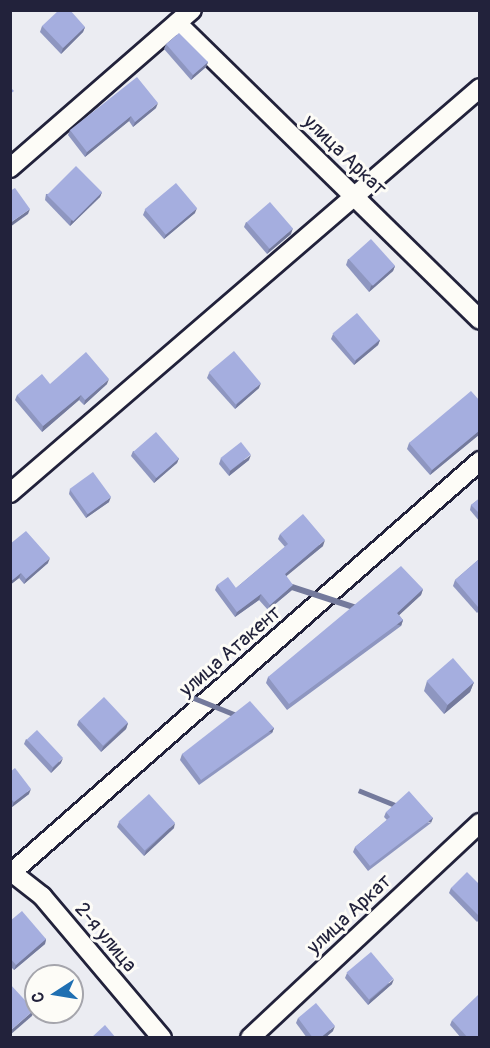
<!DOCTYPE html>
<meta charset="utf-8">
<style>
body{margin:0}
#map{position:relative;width:490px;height:1048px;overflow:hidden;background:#ebecf2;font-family:Pangolin,sans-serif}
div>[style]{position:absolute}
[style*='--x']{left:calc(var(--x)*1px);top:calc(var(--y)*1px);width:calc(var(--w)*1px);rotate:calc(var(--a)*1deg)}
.roads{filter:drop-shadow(2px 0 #22223b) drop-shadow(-2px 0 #22223b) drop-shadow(0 2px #22223b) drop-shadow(0 -2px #22223b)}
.street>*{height:18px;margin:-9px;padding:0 9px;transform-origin:9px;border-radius:9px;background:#fdfcf7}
.wall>*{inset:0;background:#8e96c0}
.shaded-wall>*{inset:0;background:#747a9c;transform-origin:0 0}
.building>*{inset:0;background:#a5aedf;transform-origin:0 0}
span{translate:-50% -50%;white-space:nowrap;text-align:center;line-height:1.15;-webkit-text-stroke:6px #fdfcf7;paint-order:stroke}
.street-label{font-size:20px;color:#22223b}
.frame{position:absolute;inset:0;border:12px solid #22223b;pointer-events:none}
.north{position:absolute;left:24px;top:964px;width:60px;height:60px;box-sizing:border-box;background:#fdfcf7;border:2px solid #a5a5ac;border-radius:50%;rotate:258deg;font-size:16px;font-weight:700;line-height:24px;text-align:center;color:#22223b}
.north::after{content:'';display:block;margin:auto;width:21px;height:27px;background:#1f6fb2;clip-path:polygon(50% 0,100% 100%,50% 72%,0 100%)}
</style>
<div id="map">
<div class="roads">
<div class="street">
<div style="--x:177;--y:23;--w:424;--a:44.4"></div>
<div style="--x:10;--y:168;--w:241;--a:-41"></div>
<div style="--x:10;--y:493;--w:620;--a:-40.75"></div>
<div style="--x:10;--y:871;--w:41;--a:38"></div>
<div style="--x:42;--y:896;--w:186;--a:49.8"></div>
<div style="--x:10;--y:874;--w:626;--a:-41.31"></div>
<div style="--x:250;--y:1038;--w:315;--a:-43.1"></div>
</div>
</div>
<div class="wall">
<div style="clip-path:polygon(42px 26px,85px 27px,83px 32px,61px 54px,40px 32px)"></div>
<div style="clip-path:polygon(166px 44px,208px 62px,206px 67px,191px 80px,164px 49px)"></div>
<div style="clip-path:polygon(156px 108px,133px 127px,129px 121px,85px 157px,68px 135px,70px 130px)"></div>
<div style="clip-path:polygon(102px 192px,100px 197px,70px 226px,45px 200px,46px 194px)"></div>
<div style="clip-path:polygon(145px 210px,195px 213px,164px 239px,143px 215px)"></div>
<div style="clip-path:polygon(246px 222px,291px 234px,267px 254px,244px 227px)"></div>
<div style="clip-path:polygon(348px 259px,395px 266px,393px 271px,369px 292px,346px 265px)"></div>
<div style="clip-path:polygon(333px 334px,380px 340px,378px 345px,354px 365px,331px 339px)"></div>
<div style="clip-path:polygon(209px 373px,259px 388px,235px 409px,207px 378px)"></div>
<div style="clip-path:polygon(107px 384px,84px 405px,79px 400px,42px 432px,15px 400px,17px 395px)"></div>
<div style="clip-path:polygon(480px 401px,480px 434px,430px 475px,407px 449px,409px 443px)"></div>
<div style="clip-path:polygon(133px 451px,179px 458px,177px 463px,154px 483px,131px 456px)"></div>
<div style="clip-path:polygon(221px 458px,249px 460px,229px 476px,219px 464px)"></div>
<div style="clip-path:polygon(70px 489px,109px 502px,86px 518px,69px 494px)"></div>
<div style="clip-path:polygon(480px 498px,480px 522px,470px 510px,471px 505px)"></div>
<div style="clip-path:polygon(280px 534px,323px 546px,286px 576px,292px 590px,268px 610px,259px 600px,235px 617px,215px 590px,217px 585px,236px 588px,285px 547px,278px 539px)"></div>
<div style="clip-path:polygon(10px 544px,48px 563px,24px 584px,19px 578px,10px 585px)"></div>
<div style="clip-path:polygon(478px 560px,480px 610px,477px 613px,453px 586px,455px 580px)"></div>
<div style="clip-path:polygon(423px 589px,421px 595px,399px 615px,403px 620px,401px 626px,287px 710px,266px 683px,268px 677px)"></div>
<div style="clip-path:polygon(427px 681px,474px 682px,470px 692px,444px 714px,424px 691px)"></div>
<div style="clip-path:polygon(79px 720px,128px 723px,126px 729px,101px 752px,77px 725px)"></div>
<div style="clip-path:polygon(274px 728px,272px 733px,199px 785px,180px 760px,182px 754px)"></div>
<div style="clip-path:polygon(26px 739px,61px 763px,51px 773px,24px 744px)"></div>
<div style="clip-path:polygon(10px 772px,29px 794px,12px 807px,10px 805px)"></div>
<div style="clip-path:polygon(386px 812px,431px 823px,368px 871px,353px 852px,355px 847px,387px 820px,384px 817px)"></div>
<div style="clip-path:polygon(119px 822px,174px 828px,144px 856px,117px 827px)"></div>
<div style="clip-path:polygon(480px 885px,480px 919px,477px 922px,449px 893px,451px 888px)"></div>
<div style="clip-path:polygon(10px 921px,46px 939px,45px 944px,14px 970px,10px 966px)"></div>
<div style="clip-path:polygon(347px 973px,392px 984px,368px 1005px,345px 978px)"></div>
<div style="clip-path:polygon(298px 1018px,333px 1031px,325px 1038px,307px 1038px,296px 1023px)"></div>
<div style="clip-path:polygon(452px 1020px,480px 1038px,461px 1038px,450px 1025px)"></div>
</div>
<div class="shaded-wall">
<div style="clip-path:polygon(85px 27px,83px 32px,61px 54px,63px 48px)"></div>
<div style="clip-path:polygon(208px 62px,206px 67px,191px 80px,193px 75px)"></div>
<div style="clip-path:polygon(158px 103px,156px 108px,133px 127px,135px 122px)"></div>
<div style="clip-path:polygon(131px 116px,129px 121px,85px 157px,87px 152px)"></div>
<div style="clip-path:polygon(102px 192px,100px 197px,70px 226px,71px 221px)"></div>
<div style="clip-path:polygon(197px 208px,195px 213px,164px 239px,166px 234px)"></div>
<div style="clip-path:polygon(30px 209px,28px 214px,10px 227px,10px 223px)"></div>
<div style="clip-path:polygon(293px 228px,291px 234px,267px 254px,269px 249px)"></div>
<div style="clip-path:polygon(395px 266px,393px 271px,369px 292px,371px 286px)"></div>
<div style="clip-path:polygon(380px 340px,378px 345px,354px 365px,356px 360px)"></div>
<div style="clip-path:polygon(109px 379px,107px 384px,84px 405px,85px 400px)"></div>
<div style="clip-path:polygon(261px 383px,259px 388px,235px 409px,237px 404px)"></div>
<div style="clip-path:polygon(81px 395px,79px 400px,42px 432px,43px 426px)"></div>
<div style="clip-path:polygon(480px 430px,480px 434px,430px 475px,432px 470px)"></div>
<div style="clip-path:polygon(251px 455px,249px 460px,229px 476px,230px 471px)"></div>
<div style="clip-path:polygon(179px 458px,177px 463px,154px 483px,156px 478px)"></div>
<div style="clip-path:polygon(111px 497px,109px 502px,86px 518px,88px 513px)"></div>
<div style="clip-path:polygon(325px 540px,323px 546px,283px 579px,285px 574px)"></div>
<div style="clip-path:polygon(50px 558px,48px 563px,24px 584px,26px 579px)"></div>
<div style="clip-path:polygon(21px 573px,19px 578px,10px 585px,10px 582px)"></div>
<div style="clip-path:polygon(293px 585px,292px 590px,268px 610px,270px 605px)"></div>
<div style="clip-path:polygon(423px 589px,421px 595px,395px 619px,397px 613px)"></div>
<div style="clip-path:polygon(261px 594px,259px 600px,235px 617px,237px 612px)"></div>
<div style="left:403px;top:620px;width:6px;height:142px;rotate:108deg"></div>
<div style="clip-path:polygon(474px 682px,470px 692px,444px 714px,448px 704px)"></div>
<div style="clip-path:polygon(128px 723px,126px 729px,101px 752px,103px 747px)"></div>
<div style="left:274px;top:728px;width:5px;height:90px;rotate:112deg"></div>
<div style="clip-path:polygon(63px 758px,61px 763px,51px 773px,53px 768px)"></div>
<div style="clip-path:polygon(31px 789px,29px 794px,12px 807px,14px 802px)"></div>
<div style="left:433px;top:818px;width:5px;height:79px;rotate:112deg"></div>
<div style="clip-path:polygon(175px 823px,174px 828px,144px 856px,146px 851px)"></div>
<div style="clip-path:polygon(46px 939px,45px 944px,14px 970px,16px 965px)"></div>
<div style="clip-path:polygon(394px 979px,392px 984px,368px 1005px,370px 1000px)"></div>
<div style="clip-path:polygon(34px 1010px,32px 1016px,10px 1035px,10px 1031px)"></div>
<div style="clip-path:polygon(335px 1026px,333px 1031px,325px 1038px,320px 1038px)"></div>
</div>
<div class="building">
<div style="clip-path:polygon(59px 10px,70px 10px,85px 27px,63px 48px,42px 26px)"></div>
<div style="clip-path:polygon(179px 33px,208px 62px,193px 75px,166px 44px)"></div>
<div style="clip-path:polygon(137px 77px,158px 103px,135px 122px,131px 116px,87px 152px,70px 130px)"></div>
<div style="clip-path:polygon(10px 87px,14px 91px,10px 94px)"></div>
<div style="left:76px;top:166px;width:37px;height:41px;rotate:45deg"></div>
<div style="left:176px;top:183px;width:33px;height:41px;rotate:50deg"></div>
<div style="clip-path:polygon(15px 188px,30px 209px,10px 223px,10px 191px)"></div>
<div style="left:270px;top:202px;width:35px;height:31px;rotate:49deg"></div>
<div style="left:371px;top:239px;width:36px;height:30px;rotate:48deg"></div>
<div style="left:357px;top:313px;width:35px;height:32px;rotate:50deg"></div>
<div style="left:234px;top:351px;width:42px;height:33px;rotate:50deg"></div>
<div style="clip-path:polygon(86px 352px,109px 379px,85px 400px,81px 395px,43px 426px,17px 395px,42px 374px,50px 384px)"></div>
<div style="clip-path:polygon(471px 391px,480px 401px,480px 430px,432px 470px,409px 443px)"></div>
<div style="left:156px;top:432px;width:35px;height:30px;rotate:49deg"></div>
<div style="left:241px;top:442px;width:16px;height:26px;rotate:52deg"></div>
<div style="left:93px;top:472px;width:31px;height:29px;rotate:54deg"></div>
<div style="clip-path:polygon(480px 498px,480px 514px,471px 505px)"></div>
<div style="clip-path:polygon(303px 514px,325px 540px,285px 574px,293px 585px,270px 605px,261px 594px,237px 612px,217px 585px,228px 577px,236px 588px,288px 544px,280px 534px)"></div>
<div style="clip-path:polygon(26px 531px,50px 558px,26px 579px,21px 573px,10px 582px,10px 544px)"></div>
<div style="clip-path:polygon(478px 560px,480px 561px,480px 606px,478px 607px,455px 580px)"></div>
<div style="clip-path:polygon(401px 566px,423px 589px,397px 613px,403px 620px,289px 704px,268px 677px)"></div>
<div style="left:453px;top:658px;width:32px;height:35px;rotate:49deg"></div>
<div style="left:104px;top:697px;width:35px;height:34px;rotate:47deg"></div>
<div style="clip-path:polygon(250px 701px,274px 728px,201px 780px,182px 754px)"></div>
<div style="left:37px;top:730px;width:38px;height:14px;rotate:47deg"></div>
<div style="clip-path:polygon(15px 768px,31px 789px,14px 802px,10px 798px,10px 772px)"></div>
<div style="clip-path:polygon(409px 791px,433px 818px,370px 866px,355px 847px,390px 817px,386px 812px)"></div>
<div style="left:149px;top:794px;width:39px;height:41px;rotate:48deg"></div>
<div style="clip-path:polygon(467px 872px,480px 885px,480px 916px,479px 916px,451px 888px)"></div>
<div style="clip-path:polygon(22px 911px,46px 939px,16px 965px,10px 958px,10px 921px)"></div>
<div style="left:371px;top:952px;width:35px;height:32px;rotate:50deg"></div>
<div style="clip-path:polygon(10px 984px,34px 1010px,10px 1031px)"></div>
<div style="clip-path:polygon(478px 995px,480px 997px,480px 1038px,468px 1038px,452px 1020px)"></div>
<div style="clip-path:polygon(316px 1003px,335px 1026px,320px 1038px,313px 1038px,298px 1018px)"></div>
<div style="clip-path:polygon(105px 1025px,116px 1038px,91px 1038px)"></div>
</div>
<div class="street-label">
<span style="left:345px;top:155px;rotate:44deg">улица Аркат</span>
<span style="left:230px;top:651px;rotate:-41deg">улица Атакент</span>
<span style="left:349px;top:914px;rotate:-43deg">улица Аркат</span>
<span style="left:106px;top:937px;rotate:50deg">2-я улица</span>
</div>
<div class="frame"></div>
<div class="north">С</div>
</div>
